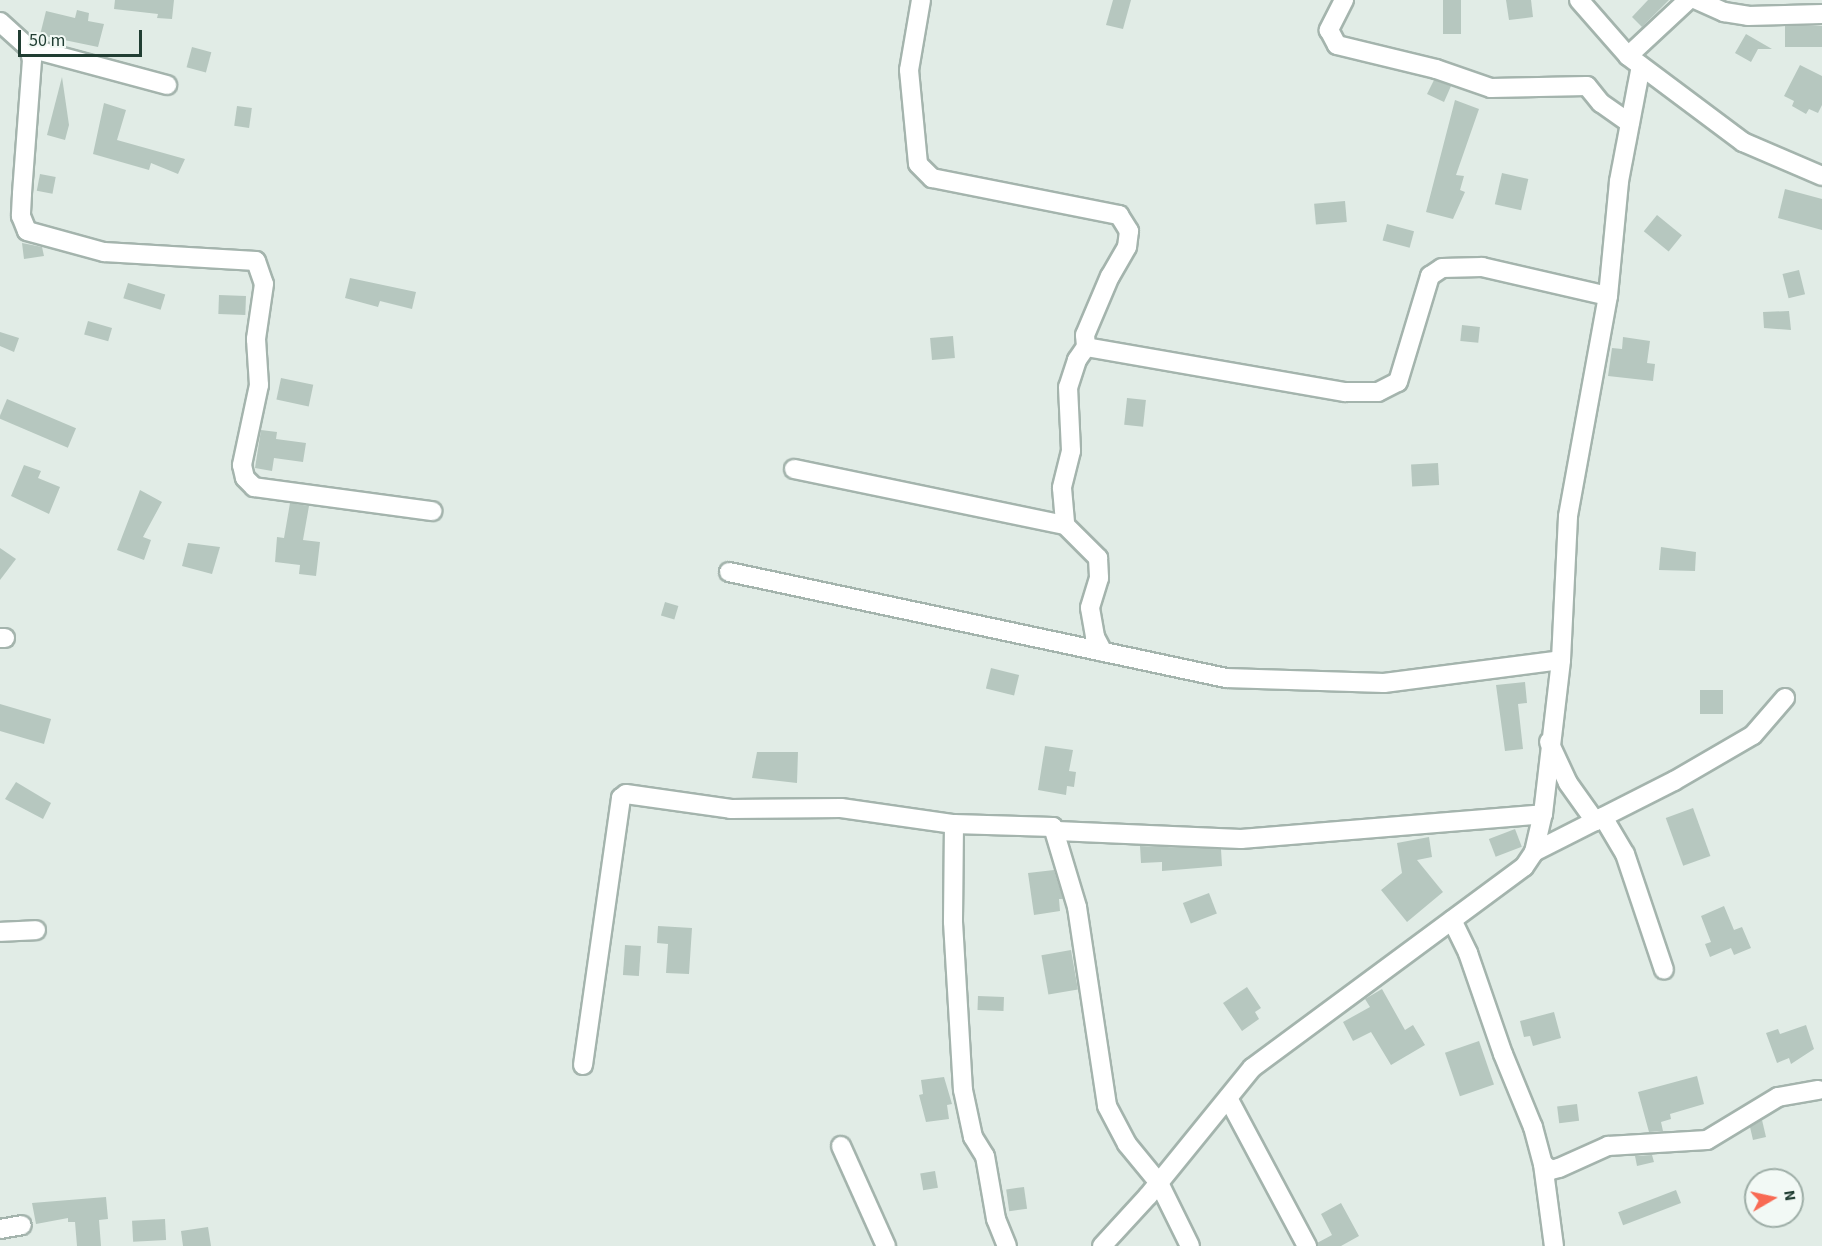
<!DOCTYPE html>
<style>
body{margin:0}
#map{position:relative;width:1822px;height:1246px;overflow:hidden;background:#e1ece6;font-family:"Source Sans 3",sans-serif}
div>[style]{position:absolute}
[style*='--x']{left:calc(var(--x)*1px);top:calc(var(--y)*1px);width:calc(var(--w)*1px);rotate:calc(var(--a)*1deg)}
.building>*{inset:0;background:#b6c7bf;transform-origin:0 0}
.roads{filter:drop-shadow(2px 0 #a4b4ad) drop-shadow(-2px 0 #a4b4ad) drop-shadow(0 2px #a4b4ad) drop-shadow(0 -2px #a4b4ad)}
.minor>*{height:18px;margin:-9px;padding:0 9px;transform-origin:9px;border-radius:9px;background:#fff}
span{translate:-50% -50%;white-space:nowrap;text-align:center;line-height:1.15;-webkit-text-stroke:4.5px #f2f9f5;paint-order:stroke}
.north{position:absolute;left:1744px;top:1168px;width:60px;height:60px;box-sizing:border-box;background:#f2f9f5;border:2px solid #9eaea7;border-radius:50%;rotate:81deg;font-size:16px;font-weight:700;line-height:24px;text-align:center;color:#213e33}
.north::after{content:'';display:block;margin:auto;width:21px;height:27px;background:#f86a53;clip-path:polygon(50% 0,100% 100%,50% 72%,0 100%)}
.scale{position:absolute;left:18px;top:30px;width:124px;height:27px;box-sizing:border-box;border:3px solid #213e33;border-top:0;padding-left:8px;font-size:18px;line-height:21px;white-space:nowrap;color:#213e33;-webkit-text-stroke:4px #f2f9f5;paint-order:stroke}
</style>
<div id="map">
<div class="building">
<div style="clip-path:polygon(115px 0,174px 0,172px 19px,157px 18px,158px 14px,114px 9px)"></div>
<div style="clip-path:polygon(1113px 0,1131px 0,1123px 29px,1106px 25px)"></div>
<div style="left:1443px;top:0;width:18px;height:34px"></div>
<div style="clip-path:polygon(1506px 0,1531px 0,1533px 17px,1509px 20px)"></div>
<div style="clip-path:polygon(1648px 0,1669px 0,1642px 27px,1632px 17px)"></div>
<div style="clip-path:polygon(77px 10px,89px 13px,88px 21px,104px 24px,98px 47px,40px 35px,46px 11px,75px 18px)"></div>
<div style="left:1822px;top:26px;width:21px;height:37px;rotate:90deg"></div>
<div style="clip-path:polygon(1746px 34px,1772px 49px,1758px 49px,1751px 62px,1735px 53px)"></div>
<div style="left:192px;top:47px;width:20px;height:21px;rotate:15deg"></div>
<div style="clip-path:polygon(1800px 65px,1822px 76px,1822px 105px,1818px 113px,1809px 109px,1806px 114px,1792px 106px,1794px 101px,1784px 96px)"></div>
<div style="clip-path:polygon(62px 77px,69px 125px,65px 140px,47px 135px)"></div>
<div style="clip-path:polygon(1434px 80px,1451px 86px,1444px 102px,1427px 94px)"></div>
<div style="clip-path:polygon(1455px 100px,1479px 109px,1456px 175px,1464px 176px,1460px 190px,1465px 192px,1453px 219px,1426px 212px)"></div>
<div style="clip-path:polygon(104px 103px,126px 110px,117px 140px,185px 159px,178px 174px,151px 163px,149px 170px,93px 154px)"></div>
<div style="left:237px;top:106px;width:15px;height:20px;rotate:8deg"></div>
<div style="left:1502px;top:173px;width:27px;height:32px;rotate:13deg"></div>
<div style="left:40px;top:174px;width:16px;height:17px;rotate:11deg"></div>
<div style="clip-path:polygon(1785px 189px,1822px 199px,1822px 230px,1778px 218px)"></div>
<div style="left:1345px;top:201px;width:21px;height:31px;rotate:85deg"></div>
<div style="left:1657px;top:215px;width:32px;height:21px;rotate:39deg"></div>
<div style="left:1387px;top:224px;width:28px;height:17px;rotate:15deg"></div>
<div style="clip-path:polygon(22px 243px,42px 247px,44px 256px,24px 259px)"></div>
<div style="left:1799px;top:270px;width:25px;height:17px;rotate:76deg"></div>
<div style="clip-path:polygon(350px 278px,416px 292px,412px 309px,380px 301px,378px 307px,345px 298px)"></div>
<div style="left:128px;top:283px;width:39px;height:16px;rotate:17deg"></div>
<div style="left:219px;top:295px;width:27px;height:19px;rotate:2deg"></div>
<div style="clip-path:polygon(1789px 311px,1791px 330px,1764px 328px,1763px 312px)"></div>
<div style="left:88px;top:321px;width:25px;height:14px;rotate:16deg"></div>
<div style="left:1462px;top:325px;width:18px;height:16px;rotate:6deg"></div>
<div style="clip-path:polygon(0 332px,19px 338px,14px 352px,0 346px)"></div>
<div style="left:953px;top:336px;width:22px;height:23px;rotate:85deg"></div>
<div style="clip-path:polygon(1623px 337px,1650px 341px,1647px 363px,1655px 364px,1653px 381px,1608px 376px,1612px 348px,1622px 349px)"></div>
<div style="left:281px;top:378px;width:33px;height:22px;rotate:12deg"></div>
<div style="left:1127px;top:398px;width:19px;height:27px;rotate:6deg"></div>
<div style="left:7px;top:399px;width:75px;height:21px;rotate:23deg"></div>
<div style="clip-path:polygon(261px 430px,277px 432px,276px 439px,306px 443px,303px 462px,274px 458px,272px 471px,255px 468px)"></div>
<div style="left:1438px;top:463px;width:22px;height:27px;rotate:87deg"></div>
<div style="clip-path:polygon(24px 465px,41px 471px,38px 478px,60px 487px,49px 514px,11px 496px)"></div>
<div style="clip-path:polygon(140px 490px,162px 502px,143px 537px,151px 540px,144px 560px,117px 550px)"></div>
<div style="clip-path:polygon(290px 503px,309px 506px,303px 540px,320px 542px,316px 576px,299px 574px,300px 565px,275px 562px,277px 537px,284px 538px)"></div>
<div style="clip-path:polygon(188px 543px,220px 547px,212px 574px,182px 566px)"></div>
<div style="clip-path:polygon(1661px 547px,1696px 552px,1695px 571px,1659px 570px)"></div>
<div style="clip-path:polygon(0 548px,16px 559px,0 580px)"></div>
<div style="left:665px;top:602px;width:14px;height:14px;rotate:17deg"></div>
<div style="left:991px;top:668px;width:29px;height:21px;rotate:14deg"></div>
<div style="clip-path:polygon(1525px 682px,1527px 703px,1518px 704px,1523px 749px,1505px 751px,1496px 685px)"></div>
<div style="left:1700px;top:690px;width:23px;height:24px"></div>
<div style="clip-path:polygon(0 704px,51px 719px,44px 744px,0 731px)"></div>
<div style="clip-path:polygon(1045px 746px,1073px 750px,1069px 771px,1076px 772px,1074px 787px,1067px 786px,1066px 795px,1038px 790px)"></div>
<div style="clip-path:polygon(757px 752px,798px 752px,797px 783px,752px 778px)"></div>
<div style="clip-path:polygon(16px 782px,51px 803px,43px 819px,5px 799px)"></div>
<div style="left:1693px;top:808px;width:51px;height:29px;rotate:70deg"></div>
<div style="left:1515px;top:829px;width:19px;height:28px;rotate:69deg"></div>
<div style="clip-path:polygon(1429px 837px,1432px 857px,1417px 860px,1443px 892px,1407px 922px,1381px 890px,1402px 873px,1397px 843px)"></div>
<div style="clip-path:polygon(1140px 846px,1221px 849px,1222px 866px,1162px 871px,1162px 862px,1141px 863px)"></div>
<div style="clip-path:polygon(1054px 870px,1063px 899px,1059px 899px,1060px 911px,1034px 915px,1028px 873px)"></div>
<div style="left:1209px;top:893px;width:22px;height:28px;rotate:69deg"></div>
<div style="clip-path:polygon(1724px 906px,1734px 930px,1742px 927px,1751px 948px,1734px 955px,1731px 948px,1710px 957px,1705px 944px,1711px 942px,1701px 916px)"></div>
<div style="clip-path:polygon(658px 926px,692px 928px,689px 974px,666px 973px,668px 944px,657px 943px)"></div>
<div style="left:625px;top:945px;width:16px;height:30px;rotate:4deg"></div>
<div style="left:1071px;top:950px;width:40px;height:30px;rotate:80deg"></div>
<div style="clip-path:polygon(1247px 987px,1261px 1008px,1255px 1012px,1259px 1019px,1242px 1031px,1223px 1003px)"></div>
<div style="clip-path:polygon(1382px 989px,1405px 1030px,1413px 1025px,1425px 1045px,1391px 1065px,1371px 1032px,1353px 1041px,1343px 1022px,1370px 1007px,1365px 999px)"></div>
<div style="left:978px;top:996px;width:26px;height:14px;rotate:2deg"></div>
<div style="clip-path:polygon(1554px 1012px,1561px 1038px,1533px 1046px,1530px 1036px,1524px 1037px,1520px 1021px)"></div>
<div style="clip-path:polygon(1806px 1025px,1814px 1049px,1791px 1064px,1789px 1058px,1777px 1063px,1766px 1033px,1778px 1029px,1780px 1034px)"></div>
<div style="left:1479px;top:1041px;width:46px;height:36px;rotate:71deg"></div>
<div style="clip-path:polygon(1697px 1076px,1704px 1104px,1670px 1114px,1671px 1119px,1661px 1122px,1663px 1131px,1649px 1132px,1638px 1092px)"></div>
<div style="clip-path:polygon(944px 1077px,952px 1104px,947px 1105px,949px 1119px,926px 1122px,919px 1095px,923px 1094px,921px 1080px)"></div>
<div style="left:1577px;top:1104px;width:17px;height:20px;rotate:83deg"></div>
<div style="clip-path:polygon(1762px 1120px,1766px 1137px,1753px 1140px,1750px 1127px)"></div>
<div style="clip-path:polygon(1652px 1155px,1654px 1162px,1637px 1166px,1635px 1156px)"></div>
<div style="left:935px;top:1171px;width:17px;height:15px;rotate:80deg"></div>
<div style="left:1024px;top:1187px;width:22px;height:18px;rotate:82deg"></div>
<div style="left:1676px;top:1190px;width:14px;height:62px;rotate:69deg"></div>
<div style="clip-path:polygon(106px 1197px,108px 1219px,99px 1220px,101px 1246px,77px 1246px,75px 1222px,68px 1222px,68px 1218px,36px 1224px,32px 1203px)"></div>
<div style="clip-path:polygon(1341px 1203px,1359px 1236px,1341px 1246px,1318px 1246px,1317px 1243px,1332px 1235px,1321px 1214px)"></div>
<div style="left:165px;top:1219px;width:21px;height:33px;rotate:87deg"></div>
<div style="clip-path:polygon(208px 1227px,211px 1246px,183px 1246px,181px 1231px)"></div>
</div>
<div class="roads">
<div class="minor">
<div style="--x:921;--y:0;--w:71;--a:99.7"></div>
<div style="--x:909;--y:70;--w:94;--a:84.5"></div>
<div style="--x:918;--y:164;--w:20;--a:45"></div>
<div style="--x:932;--y:178;--w:191;--a:11.2"></div>
<div style="--x:1119;--y:215;--w:19;--a:58"></div>
<div style="--x:1129;--y:231;--w:16;--a:97"></div>
<div style="--x:1127;--y:247;--w:34;--a:120"></div>
<div style="--x:1110;--y:276;--w:64;--a:113"></div>
<div style="--x:1085;--y:335;--w:12;--a:85"></div>
<div style="--x:1086;--y:347;--w:263;--a:9.9"></div>
<div style="--x:1345;--y:392;--w:33;--a:0"></div>
<div style="--x:1378;--y:392;--w:22;--a:-27"></div>
<div style="--x:1398;--y:382;--w:111;--a:-73.2"></div>
<div style="--x:1430;--y:276;--w:14;--a:-34"></div>
<div style="--x:1442;--y:268;--w:40;--a:-1.4"></div>
<div style="--x:1482;--y:267;--w:129;--a:13"></div>
<div style="--x:1344;--y:0;--w:34;--a:117"></div>
<div style="--x:1329;--y:30;--w:17;--a:62"></div>
<div style="--x:1337;--y:45;--w:102;--a:13.6"></div>
<div style="--x:1436;--y:69;--w:58;--a:19.1"></div>
<div style="--x:1491;--y:88;--w:96;--a:-1.2"></div>
<div style="--x:1587;--y:86;--w:22;--a:51"></div>
<div style="--x:1601;--y:103;--w:35;--a:35"></div>
<div style="--x:1579;--y:0;--w:74;--a:48.8"></div>
<div style="--x:1628;--y:56;--w:144;--a:36.8"></div>
<div style="--x:1743;--y:142;--w:86;--a:23.3"></div>
<div style="--x:1697;--y:0;--w:30;--a:24"></div>
<div style="--x:1724;--y:12;--w:24;--a:9"></div>
<div style="--x:1748;--y:16;--w:74;--a:-1.5"></div>
<div style="--x:0;--y:22;--w:39;--a:42"></div>
<div style="--x:29;--y:48;--w:12;--a:76"></div>
<div style="--x:32;--y:60;--w:134;--a:94.3"></div>
<div style="--x:22;--y:194;--w:22;--a:93"></div>
<div style="--x:21;--y:216;--w:16;--a:68"></div>
<div style="--x:27;--y:231;--w:80;--a:15.3"></div>
<div style="--x:104;--y:252;--w:152;--a:3.4"></div>
<div style="--x:256;--y:261;--w:24;--a:71"></div>
<div style="--x:264;--y:284;--w:56;--a:98.3"></div>
<div style="--x:256;--y:339;--w:46;--a:86.3"></div>
<div style="--x:259;--y:385;--w:82;--a:102"></div>
<div style="--x:242;--y:465;--w:13;--a:77"></div>
<div style="--x:245;--y:478;--w:13;--a:45"></div>
<div style="--x:254;--y:487;--w:180;--a:7.7"></div>
<div style="--x:29;--y:48;--w:143;--a:15"></div>
<div style="--x:1628;--y:56;--w:82;--a:-43"></div>
<div style="--x:1086;--y:347;--w:16;--a:125"></div>
<div style="--x:1077;--y:360;--w:28;--a:108"></div>
<div style="--x:1068;--y:387;--w:64;--a:87.3"></div>
<div style="--x:1071;--y:451;--w:38;--a:104"></div>
<div style="--x:1062;--y:488;--w:37;--a:85"></div>
<div style="--x:1065;--y:525;--w:47;--a:45"></div>
<div style="--x:1098;--y:558;--w:20;--a:87"></div>
<div style="--x:1099;--y:578;--w:31;--a:107"></div>
<div style="--x:1090;--y:608;--w:29;--a:80"></div>
<div style="--x:1095;--y:637;--w:17;--a:62"></div>
<div style="--x:794;--y:469;--w:277;--a:11.7"></div>
<div style="--x:729;--y:572;--w:508;--a:12.04"></div>
<div style="--x:1226;--y:678;--w:158;--a:1.8"></div>
<div style="--x:1384;--y:683;--w:178;--a:-7.4"></div>
<div style="--x:0;--y:638;--w:5;--a:0"></div>
<div style="--x:1549;--y:742;--w:45;--a:65.1"></div>
<div style="--x:1568;--y:783;--w:47;--a:54.6"></div>
<div style="--x:1603;--y:817;--w:43;--a:59.3"></div>
<div style="--x:1625;--y:854;--w:122;--a:71.4"></div>
<div style="--x:954;--y:824;--w:98;--a:90.6"></div>
<div style="--x:953;--y:922;--w:168;--a:86.6"></div>
<div style="--x:963;--y:1090;--w:48;--a:78"></div>
<div style="--x:973;--y:1137;--w:22;--a:58"></div>
<div style="--x:985;--y:1156;--w:64;--a:80.1"></div>
<div style="--x:996;--y:1219;--w:29;--a:68"></div>
<div style="--x:1057;--y:831;--w:184;--a:2.5"></div>
<div style="--x:1241;--y:839;--w:303;--a:-4.7"></div>
<div style="--x:1534;--y:852;--w:157;--a:-26.9"></div>
<div style="--x:1674;--y:781;--w:91;--a:-30.2"></div>
<div style="--x:1753;--y:735;--w:49;--a:-49.1"></div>
<div style="--x:1452;--y:920;--w:37;--a:64"></div>
<div style="--x:1468;--y:953;--w:107;--a:70.9"></div>
<div style="--x:1503;--y:1054;--w:79;--a:67.7"></div>
<div style="--x:1533;--y:1127;--w:38;--a:75"></div>
<div style="--x:1543;--y:1164;--w:83;--a:82.4"></div>
<div style="--x:0;--y:932;--w:36;--a:-3"></div>
<div style="--x:583;--y:1065;--w:270;--a:-81.9"></div>
<div style="--x:621;--y:798;--w:6;--a:-39"></div>
<div style="--x:626;--y:794;--w:106;--a:8.1"></div>
<div style="--x:731;--y:809;--w:110;--a:-0.5"></div>
<div style="--x:841;--y:808;--w:114;--a:8.1"></div>
<div style="--x:954;--y:824;--w:99;--a:1.7"></div>
<div style="--x:1053;--y:827;--w:84;--a:73.3"></div>
<div style="--x:1077;--y:907;--w:201;--a:81.4"></div>
<div style="--x:1107;--y:1106;--w:43;--a:62.2"></div>
<div style="--x:1127;--y:1144;--w:50;--a:50.6"></div>
<div style="--x:1159;--y:1183;--w:70;--a:63.8"></div>
<div style="--x:1228;--y:1098;--w:168;--a:61.9"></div>
<div style="--x:841;--y:1146;--w:110;--a:65.8"></div>
<div style="--x:1543;--y:1164;--w:10;--a:37"></div>
<div style="--x:1551;--y:1170;--w:8;--a:-14"></div>
<div style="--x:1559;--y:1168;--w:54;--a:-24.2"></div>
<div style="--x:1608;--y:1146;--w:99;--a:-3.5"></div>
<div style="--x:1707;--y:1140;--w:83;--a:-31.2"></div>
<div style="--x:1778;--y:1097;--w:41;--a:-9.9"></div>
<div style="--x:0;--y:1229;--w:22;--a:-10"></div>
<div style="--x:1102;--y:1246;--w:68;--a:-47.4"></div>
<div style="--x:1148;--y:1196;--w:165;--a:-50.9"></div>
<div style="--x:1252;--y:1068;--w:338;--a:-36.5"></div>
<div style="--x:1524;--y:867;--w:18;--a:-56"></div>
<div style="--x:1534;--y:852;--w:39;--a:-77"></div>
<div style="--x:1543;--y:814;--w:155;--a:-83.3"></div>
<div style="--x:1561;--y:660;--w:144;--a:-87.2"></div>
<div style="--x:1568;--y:516;--w:224;--a:-79.7"></div>
<div style="--x:1608;--y:296;--w:116;--a:-84.5"></div>
<div style="--x:1619;--y:181;--w:117;--a:-79.2"></div>
</div>
</div>
<div class="north">N</div>
<div class="scale">50 m</div>
</div>
